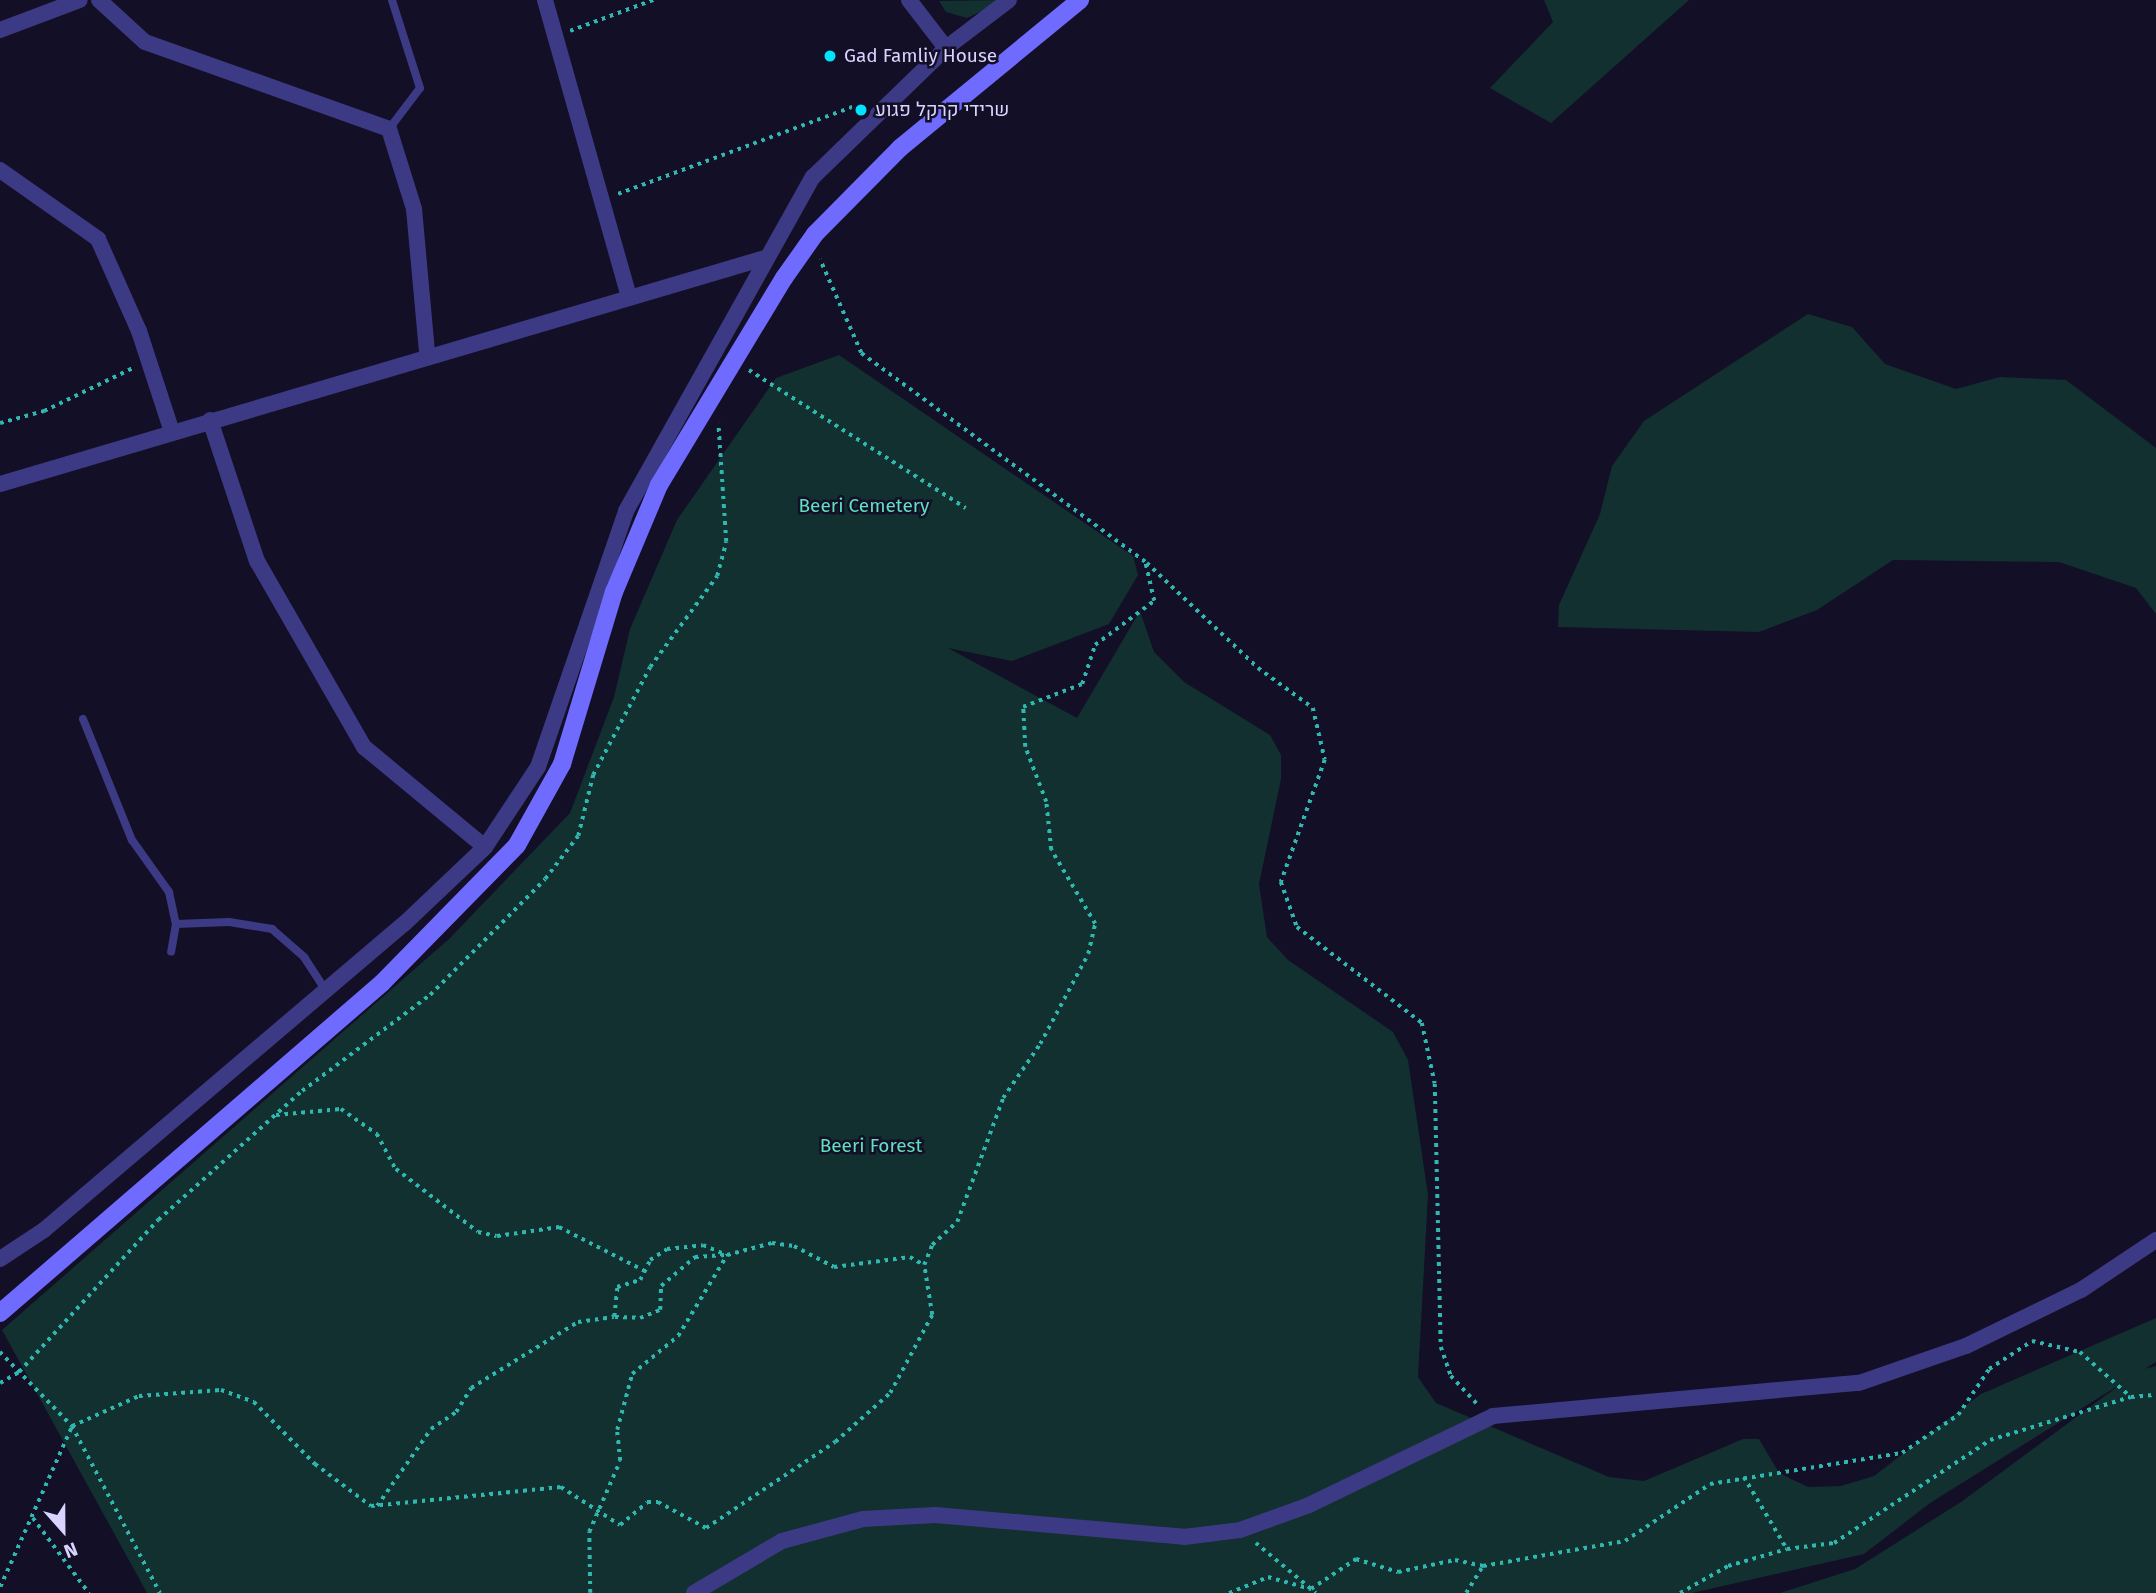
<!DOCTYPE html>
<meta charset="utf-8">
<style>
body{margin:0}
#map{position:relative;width:2156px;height:1593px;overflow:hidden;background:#130f26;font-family:"Fira Sans",Heebo,sans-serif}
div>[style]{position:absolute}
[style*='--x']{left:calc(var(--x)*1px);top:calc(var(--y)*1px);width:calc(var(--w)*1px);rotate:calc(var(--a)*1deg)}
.green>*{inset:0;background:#12302f}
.path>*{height:3.5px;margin-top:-1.75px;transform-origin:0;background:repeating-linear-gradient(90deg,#2fb8b0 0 3.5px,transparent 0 8.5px)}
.lane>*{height:8px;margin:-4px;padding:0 4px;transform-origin:4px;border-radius:4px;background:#3d3a85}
.street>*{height:16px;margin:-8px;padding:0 8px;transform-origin:8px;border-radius:8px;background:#3d3a85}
.secondary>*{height:18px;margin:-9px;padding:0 9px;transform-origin:9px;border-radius:9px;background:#6f6bff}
.dots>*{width:19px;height:19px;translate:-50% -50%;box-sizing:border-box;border:4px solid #130f26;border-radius:50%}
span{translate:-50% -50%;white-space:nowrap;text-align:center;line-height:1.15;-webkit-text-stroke:5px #130f26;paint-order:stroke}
.poi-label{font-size:19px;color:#d9d4ff}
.left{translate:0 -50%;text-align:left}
.park-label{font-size:19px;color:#5fe0c0}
.north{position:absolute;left:28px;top:1495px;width:70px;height:70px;-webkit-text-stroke:5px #130f26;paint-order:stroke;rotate:159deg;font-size:19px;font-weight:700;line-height:28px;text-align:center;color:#d9d4ff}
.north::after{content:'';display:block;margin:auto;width:24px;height:32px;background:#d9d4ff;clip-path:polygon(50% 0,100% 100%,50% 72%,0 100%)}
</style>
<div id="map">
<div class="green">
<div style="clip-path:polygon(1006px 0,967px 18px,946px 12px,939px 1px)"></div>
<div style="clip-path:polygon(1544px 0,1689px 0,1551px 123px,1490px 88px,1553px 22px)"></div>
<div style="clip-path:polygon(1808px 314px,1852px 327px,1885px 364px,1956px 389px,2000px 377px,2066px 380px,2156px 448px,2156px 614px,2136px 588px,2059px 562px,1893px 560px,1817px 610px,1759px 632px,1558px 627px,1559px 605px,1600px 514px,1612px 466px,1644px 421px)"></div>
<div style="clip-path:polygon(839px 355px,1133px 556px,1138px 575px,1109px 624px,1012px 661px,948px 648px,1077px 718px,1140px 611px,1154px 652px,1184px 682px,1270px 735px,1281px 755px,1281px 779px,1259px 884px,1267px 937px,1288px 960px,1393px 1032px,1408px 1060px,1428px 1195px,1418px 1377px,1436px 1403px,1609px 1477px,1644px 1481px,1743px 1439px,1759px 1439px,1779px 1473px,1808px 1487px,1841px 1486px,1874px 1476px,1981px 1394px,2156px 1318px,2156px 1362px,1930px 1503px,1864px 1554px,1692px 1593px,147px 1593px,2px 1330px,449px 939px,570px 813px,614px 697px,630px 629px,677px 520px,776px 378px)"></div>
<div style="clip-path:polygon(2156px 1366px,2156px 1593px,1780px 1593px,1855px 1569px,1961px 1502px,2140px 1370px)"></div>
</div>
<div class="path">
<div style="--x:570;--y:31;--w:89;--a:-20.5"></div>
<div style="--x:618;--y:194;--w:261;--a:-20.4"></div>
<div style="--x:749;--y:370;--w:257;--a:32.5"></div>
<div style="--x:0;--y:423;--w:46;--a:-15.3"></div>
<div style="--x:44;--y:411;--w:99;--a:-25.8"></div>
<div style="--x:1147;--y:563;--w:153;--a:43.4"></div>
<div style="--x:1258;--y:668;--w:68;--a:36"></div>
<div style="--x:1313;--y:708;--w:53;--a:77"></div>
<div style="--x:1325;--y:760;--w:130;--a:109.8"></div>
<div style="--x:1281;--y:882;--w:48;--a:70.4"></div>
<div style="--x:1297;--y:927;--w:158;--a:37.5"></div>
<div style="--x:1422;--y:1023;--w:62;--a:78"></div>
<div style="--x:1435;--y:1084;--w:263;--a:88.7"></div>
<div style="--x:1441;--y:1347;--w:31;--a:71"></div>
<div style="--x:1451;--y:1376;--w:38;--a:47"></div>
<div style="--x:276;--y:1115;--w:65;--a:-5.3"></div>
<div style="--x:341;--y:1109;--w:44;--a:34.8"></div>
<div style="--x:377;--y:1134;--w:40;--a:62"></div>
<div style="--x:396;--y:1169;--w:103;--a:37.5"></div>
<div style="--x:478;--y:1232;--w:19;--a:12"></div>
<div style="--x:497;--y:1236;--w:63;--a:-8.3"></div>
<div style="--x:559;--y:1227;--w:97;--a:27.1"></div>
<div style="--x:615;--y:1317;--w:25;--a:2"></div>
<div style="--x:640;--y:1318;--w:22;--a:-22"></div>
<div style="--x:660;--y:1310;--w:24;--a:-88"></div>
<div style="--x:661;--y:1286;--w:45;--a:-40.5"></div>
<div style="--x:695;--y:1257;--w:30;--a:-4"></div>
<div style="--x:0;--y:1352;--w:103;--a:45.8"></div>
<div style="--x:72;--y:1426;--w:189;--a:62.2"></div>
<div style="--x:0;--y:1383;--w:22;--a:-30"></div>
<div style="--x:19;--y:1372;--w:206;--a:-47.6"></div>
<div style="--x:158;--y:1220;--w:193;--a:-41.9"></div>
<div style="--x:302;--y:1091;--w:160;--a:-36.9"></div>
<div style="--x:430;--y:995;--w:163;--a:-45.2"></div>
<div style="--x:545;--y:879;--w:54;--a:-52.5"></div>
<div style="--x:578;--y:836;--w:63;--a:-76.2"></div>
<div style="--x:593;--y:775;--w:122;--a:-62.2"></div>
<div style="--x:650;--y:667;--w:113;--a:-53.6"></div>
<div style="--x:717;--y:576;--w:35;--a:-75"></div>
<div style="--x:726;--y:542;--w:119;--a:-93.8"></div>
<div style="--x:1744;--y:1477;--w:84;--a:59.2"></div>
<div style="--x:1787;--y:1549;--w:47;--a:-7.3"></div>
<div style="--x:1834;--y:1543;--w:187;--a:-33.4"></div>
<div style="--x:1990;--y:1440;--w:147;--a:-17"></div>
<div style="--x:377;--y:1506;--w:94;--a:-55"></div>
<div style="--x:431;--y:1429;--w:30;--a:-34"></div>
<div style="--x:456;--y:1412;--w:28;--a:-58"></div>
<div style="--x:471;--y:1388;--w:126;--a:-31.7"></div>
<div style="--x:578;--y:1322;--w:36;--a:-8"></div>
<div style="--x:614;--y:1317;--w:30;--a:-84"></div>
<div style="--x:617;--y:1287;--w:24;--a:-17"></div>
<div style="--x:640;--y:1280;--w:22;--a:-63"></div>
<div style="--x:650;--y:1260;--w:20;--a:-33"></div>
<div style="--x:667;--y:1249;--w:36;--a:-6"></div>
<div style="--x:703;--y:1245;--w:26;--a:23"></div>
<div style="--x:727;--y:1255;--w:47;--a:-14.9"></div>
<div style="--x:772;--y:1243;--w:22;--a:8"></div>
<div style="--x:794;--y:1246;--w:45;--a:27.7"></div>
<div style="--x:834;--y:1267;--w:77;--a:-7.5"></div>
<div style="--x:910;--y:1257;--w:16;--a:30"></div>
<div style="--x:33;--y:1518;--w:94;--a:53.3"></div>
<div style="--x:1256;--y:1543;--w:78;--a:39.8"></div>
<div style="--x:0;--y:1587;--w:176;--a:-65.9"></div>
<div style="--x:72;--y:1426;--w:73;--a:-24.1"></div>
<div style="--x:139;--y:1396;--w:82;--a:-4.2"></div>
<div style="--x:221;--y:1390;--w:35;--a:20"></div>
<div style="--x:254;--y:1402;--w:87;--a:45.5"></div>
<div style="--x:315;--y:1464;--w:70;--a:36.9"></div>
<div style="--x:371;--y:1506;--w:191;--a:-5.7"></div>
<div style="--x:561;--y:1487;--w:70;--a:32.8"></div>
<div style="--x:620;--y:1525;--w:35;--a:-40"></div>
<div style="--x:647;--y:1502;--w:11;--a:0"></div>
<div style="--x:658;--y:1502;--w:55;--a:28.4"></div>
<div style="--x:706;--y:1528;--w:155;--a:-33.7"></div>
<div style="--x:835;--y:1442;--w:74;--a:-41.7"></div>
<div style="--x:890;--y:1393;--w:89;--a:-61.7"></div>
<div style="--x:932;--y:1315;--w:51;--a:-99.1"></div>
<div style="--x:924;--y:1265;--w:22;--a:-68"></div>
<div style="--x:932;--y:1245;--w:34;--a:-43"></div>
<div style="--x:957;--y:1222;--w:132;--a:-69.6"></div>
<div style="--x:1003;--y:1098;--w:65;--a:-55.6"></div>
<div style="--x:1040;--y:1044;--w:102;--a:-61.9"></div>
<div style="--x:1088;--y:954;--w:31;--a:-77"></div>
<div style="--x:1095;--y:924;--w:86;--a:-120.7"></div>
<div style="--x:1051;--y:850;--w:48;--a:-95.9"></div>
<div style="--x:1046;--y:802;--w:59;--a:-110.9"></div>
<div style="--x:1025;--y:747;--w:40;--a:-92.9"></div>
<div style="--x:1023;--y:707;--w:63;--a:-21.3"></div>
<div style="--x:1082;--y:684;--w:41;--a:-71.6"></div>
<div style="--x:1095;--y:645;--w:74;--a:-36.7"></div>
<div style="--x:1154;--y:601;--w:40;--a:-103"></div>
<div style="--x:1145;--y:562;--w:353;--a:-143.7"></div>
<div style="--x:861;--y:353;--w:102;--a:-113.8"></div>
<div style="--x:590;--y:1593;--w:61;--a:-90.9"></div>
<div style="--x:589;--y:1532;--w:77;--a:-66.4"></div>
<div style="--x:620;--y:1461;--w:31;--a:-96"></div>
<div style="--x:617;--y:1430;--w:58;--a:-75"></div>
<div style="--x:632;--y:1374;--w:60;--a:-39.6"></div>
<div style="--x:678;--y:1336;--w:95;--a:-58.8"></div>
<div style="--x:1229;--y:1593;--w:42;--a:-22.3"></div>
<div style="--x:1268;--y:1577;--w:45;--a:15.6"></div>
<div style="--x:1311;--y:1589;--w:54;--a:-33.7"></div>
<div style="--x:1356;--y:1559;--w:44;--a:17.2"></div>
<div style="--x:1398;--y:1572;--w:58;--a:-11.9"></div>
<div style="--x:1455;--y:1560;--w:29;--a:12"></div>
<div style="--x:1483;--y:1566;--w:144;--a:-10"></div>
<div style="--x:1625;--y:1541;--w:102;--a:-33.8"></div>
<div style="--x:1710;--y:1484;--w:194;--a:-9.2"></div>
<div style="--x:1902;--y:1453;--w:68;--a:-34.2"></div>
<div style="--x:1958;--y:1415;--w:55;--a:-56"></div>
<div style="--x:1989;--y:1369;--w:51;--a:-33.1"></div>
<div style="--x:2032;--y:1341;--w:49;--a:12.9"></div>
<div style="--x:2080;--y:1352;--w:68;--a:41.4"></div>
<div style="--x:2131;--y:1397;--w:25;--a:-5"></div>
<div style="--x:1466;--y:1593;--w:32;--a:-58"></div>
<div style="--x:1680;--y:1593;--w:55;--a:-29.4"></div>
<div style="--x:1728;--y:1566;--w:61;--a:-16.1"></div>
</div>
<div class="lane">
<div style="--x:389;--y:129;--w:51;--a:-52.9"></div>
<div style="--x:420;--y:88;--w:92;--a:-107.7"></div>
<div style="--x:83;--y:719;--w:131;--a:68"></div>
<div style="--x:132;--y:840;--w:64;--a:54.6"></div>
<div style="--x:169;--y:892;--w:33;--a:78"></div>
<div style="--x:176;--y:924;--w:28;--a:100"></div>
<div style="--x:176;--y:924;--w:53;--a:-2.2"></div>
<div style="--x:229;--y:922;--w:44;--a:9.2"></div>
<div style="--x:272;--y:929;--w:43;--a:41.2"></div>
<div style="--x:304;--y:957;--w:37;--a:57"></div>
</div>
<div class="street">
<div style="--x:99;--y:0;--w:62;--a:42.4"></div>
<div style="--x:145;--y:42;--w:259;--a:19.6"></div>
<div style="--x:389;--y:129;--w:84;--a:72.6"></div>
<div style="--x:414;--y:209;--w:145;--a:84.8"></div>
<div style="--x:545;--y:0;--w:305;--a:74.2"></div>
<div style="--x:909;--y:0;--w:61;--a:52.4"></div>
<div style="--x:0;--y:30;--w:85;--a:-20.6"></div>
<div style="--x:0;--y:170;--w:120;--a:35.1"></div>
<div style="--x:98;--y:239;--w:101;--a:66"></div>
<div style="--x:139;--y:331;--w:106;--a:71.9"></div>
<div style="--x:210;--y:420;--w:149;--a:71.6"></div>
<div style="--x:257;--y:561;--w:215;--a:60.1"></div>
<div style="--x:364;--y:747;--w:157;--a:39.6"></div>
<div style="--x:0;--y:484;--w:798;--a:-16.46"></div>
<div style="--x:0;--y:1259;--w:53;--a:-33.4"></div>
<div style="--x:44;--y:1230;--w:472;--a:-40.4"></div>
<div style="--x:404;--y:924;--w:112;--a:-43.5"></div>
<div style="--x:485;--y:847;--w:96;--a:-56.5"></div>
<div style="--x:538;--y:767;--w:271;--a:-71"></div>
<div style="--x:626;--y:511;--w:383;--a:-60.8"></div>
<div style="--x:813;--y:177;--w:185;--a:-44.1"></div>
<div style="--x:946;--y:48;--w:79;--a:-37.3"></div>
<div style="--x:694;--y:1593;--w:102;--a:-30.6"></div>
<div style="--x:782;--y:1541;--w:84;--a:-15.2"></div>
<div style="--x:863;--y:1519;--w:72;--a:-3.2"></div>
<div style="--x:935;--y:1515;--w:250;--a:5"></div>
<div style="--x:1184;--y:1537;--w:56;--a:-7.1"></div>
<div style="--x:1240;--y:1530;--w:73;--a:-19.9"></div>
<div style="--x:1309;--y:1505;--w:204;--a:-25.8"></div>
<div style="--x:1493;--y:1416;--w:367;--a:-5.2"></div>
<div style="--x:1859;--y:1383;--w:113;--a:-19.1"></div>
<div style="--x:1966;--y:1346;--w:128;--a:-26"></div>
<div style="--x:2081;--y:1290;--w:90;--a:-33.7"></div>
</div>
<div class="secondary">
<div style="--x:0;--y:1313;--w:505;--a:-40.82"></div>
<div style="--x:382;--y:983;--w:193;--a:-45.6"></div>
<div style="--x:517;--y:845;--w:93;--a:-60.9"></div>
<div style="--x:562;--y:764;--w:180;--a:-73.2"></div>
<div style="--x:614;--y:592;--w:116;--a:-67.2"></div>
<div style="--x:659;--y:485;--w:242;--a:-58.9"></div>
<div style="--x:784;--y:278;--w:54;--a:-54.8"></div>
<div style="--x:815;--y:234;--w:121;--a:-45.3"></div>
<div style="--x:900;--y:148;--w:233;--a:-39.4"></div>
</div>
<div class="dots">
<div style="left:830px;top:56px;background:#00e5ff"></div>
<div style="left:861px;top:110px;background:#00e5ff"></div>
</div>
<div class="poi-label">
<span class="left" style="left:844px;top:56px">Gad Famliy House</span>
<span class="left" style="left:875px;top:110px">שרידי קרקל פגוע</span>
</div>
<div class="park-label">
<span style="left:864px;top:506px">Beeri Cemetery</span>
<span style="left:871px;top:1146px">Beeri Forest</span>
</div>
<div class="north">N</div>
</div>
